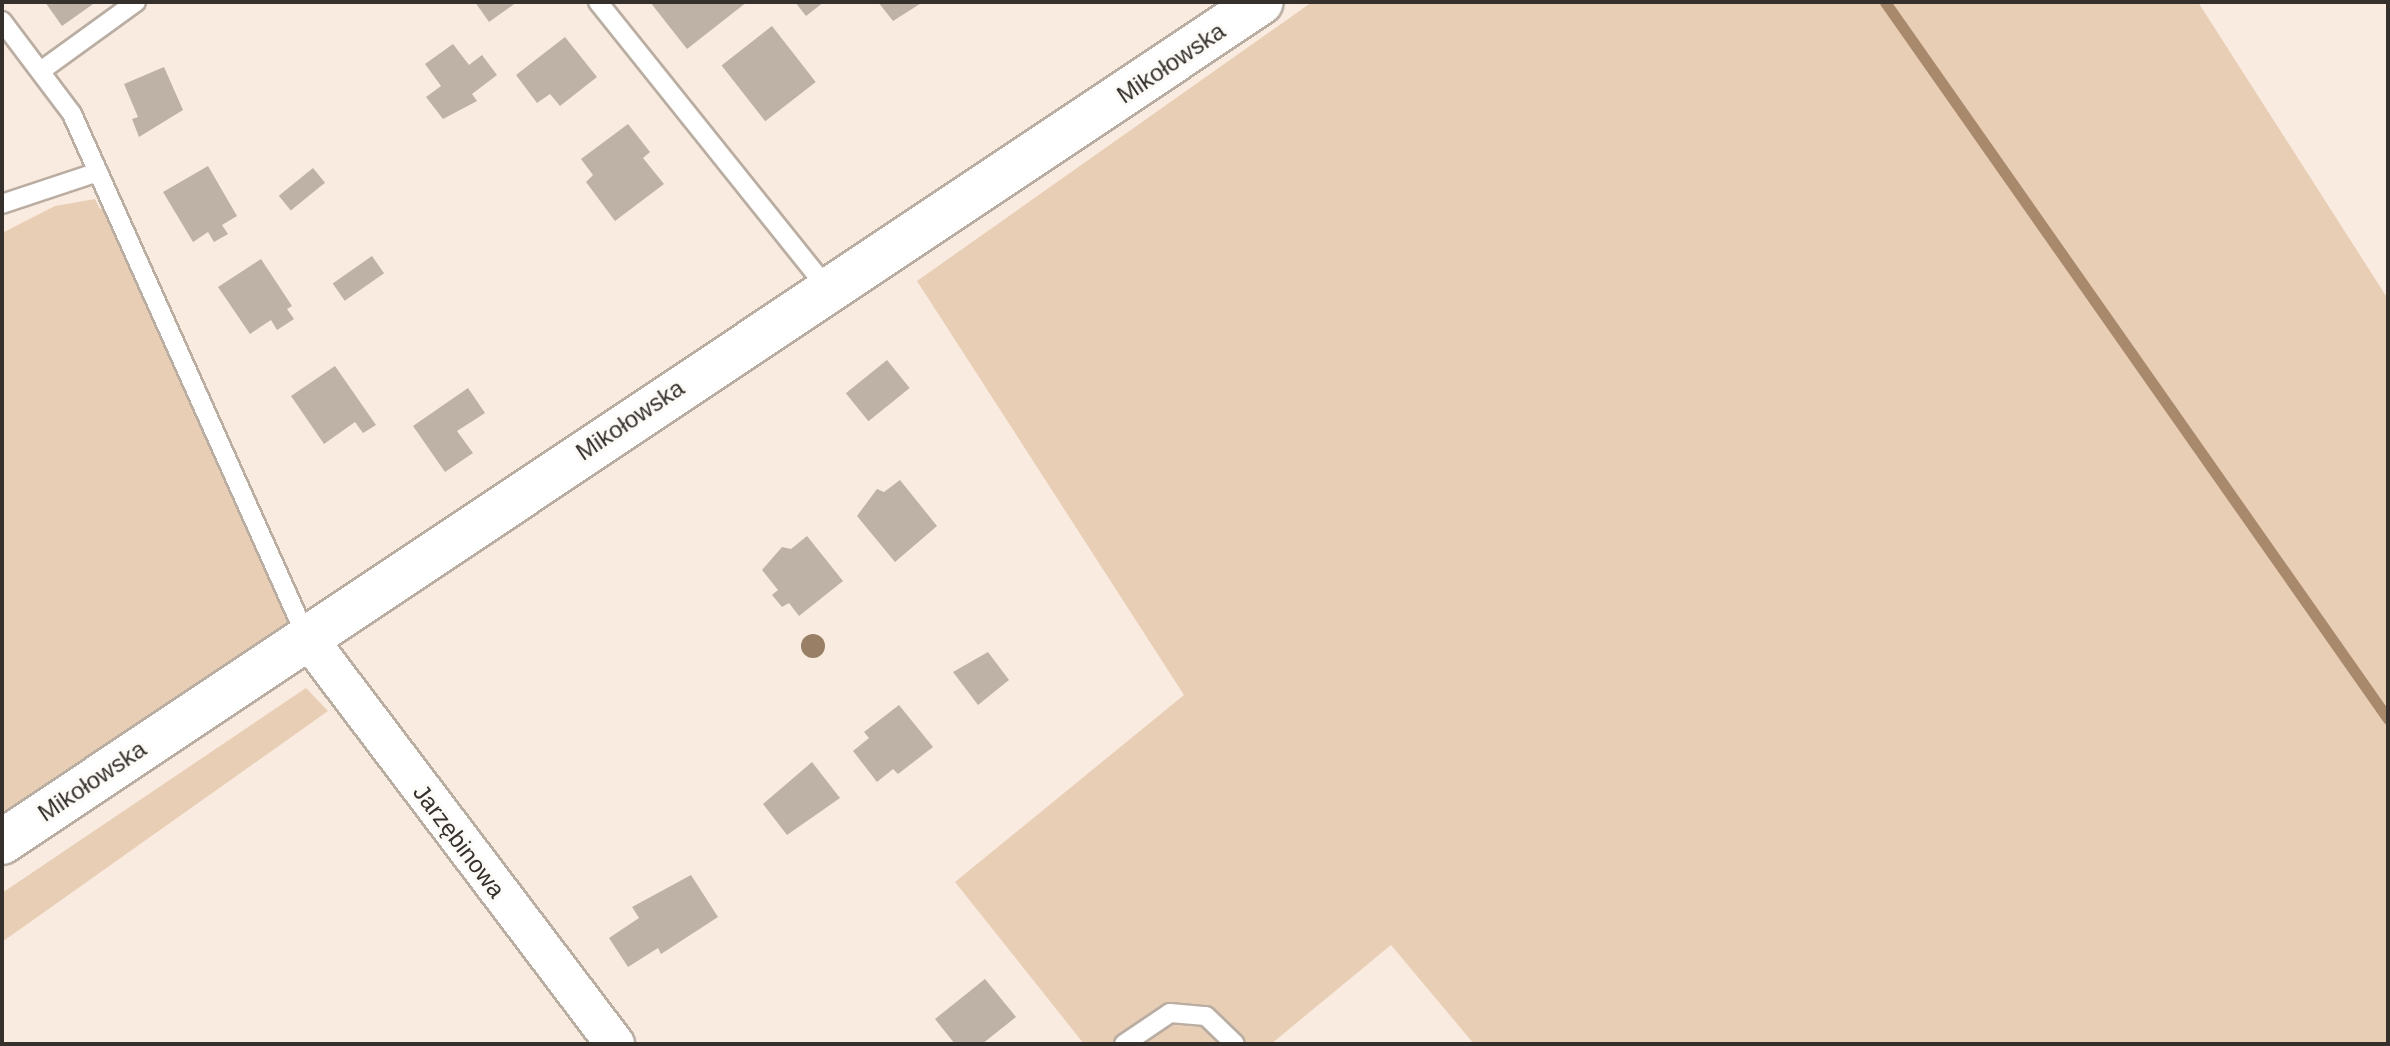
<!DOCTYPE html>
<meta charset="utf-8">
<style>
body{margin:0}
#map{position:relative;width:2390px;height:1046px;overflow:hidden;background:#f9ebe0;font-family:Helvetica,sans-serif}
div>[style]{position:absolute}
[style*='--x']{left:calc(var(--x)*1px);top:calc(var(--y)*1px);width:calc(var(--w)*1px);rotate:calc(var(--a)*1deg)}
.green>*{inset:0;background:#e9ceb6}
.stream>*{height:11px;margin:-5.5px;padding:0 5.5px;transform-origin:5.5px;border-radius:5.5px;background:#a9896c}
.building>*{inset:0;background:#beb2a7;transform-origin:0 0}
.roads{filter:drop-shadow(2px 0 #baada2) drop-shadow(-2px 0 #baada2) drop-shadow(0 2px #baada2) drop-shadow(0 -2px #baada2)}
.service>*{height:18px;margin:-9px;padding:0 9px;transform-origin:9px;border-radius:9px;background:#fff}
.minor>*{height:38px;margin:-19px;padding:0 19px;transform-origin:19px;border-radius:19px;background:#fff}
.secondary>*{height:44px;margin:-22px;padding:0 22px;transform-origin:22px;border-radius:22px;background:#fff}
.trees>*{width:24px;height:24px;margin:-12px;border-radius:50%;background:#987f65}
span{translate:-50% -50%;white-space:nowrap;text-align:center;line-height:1.15;-webkit-text-stroke:6px #fdfbf8;paint-order:stroke}
.street-label{font-size:24px;color:#35302b}
.frame{position:absolute;inset:0;border:4px solid #35302b;pointer-events:none}
</style>
<div id="map">
<div class="green">
<div style="clip-path:polygon(1312px 2px,2198px 2px,2388px 299px,2388px 1044px,1474px 1044px,1391px 945px,1271px 1044px,1084px 1044px,955px 882px,1184px 695px,917px 281px)"></div>
<div style="clip-path:polygon(120px 198px,317px 651px,2px 844px,2px 233px,55px 206px,95px 199px,100px 209px)"></div>
<div style="clip-path:polygon(306px 688px,328px 711px,2px 942px,2px 893px)"></div>
</div>
<div class="stream">
<div style="--x:1885;--y:2;--w:876;--a:54.95"></div>
</div>
<div class="building">
<div style="clip-path:polygon(45px 2px,96px 2px,62px 26px)"></div>
<div style="clip-path:polygon(475px 2px,517px 2px,489px 22px)"></div>
<div style="clip-path:polygon(650px 2px,747px 2px,687px 49px)"></div>
<div style="clip-path:polygon(795px 2px,824px 2px,806px 16px)"></div>
<div style="clip-path:polygon(878px 2px,923px 2px,893px 21px)"></div>
<div style="left:772px;top:26px;width:71px;height:64px;rotate:52deg"></div>
<div style="clip-path:polygon(565px 37px,597px 77px,560px 106px,550px 94px,537px 103px,516px 75px)"></div>
<div style="clip-path:polygon(453px 44px,469px 65px,482px 55px,497px 75px,472px 94px,477px 101px,443px 119px,426px 97px,441px 86px,425px 64px)"></div>
<div style="clip-path:polygon(164px 67px,183px 110px,139px 137px,132px 119px,138px 117px,124px 84px)"></div>
<div style="clip-path:polygon(628px 124px,650px 152px,643px 158px,664px 184px,615px 221px,586px 182px,593px 175px,581px 159px)"></div>
<div style="clip-path:polygon(208px 166px,237px 216px,222px 225px,228px 234px,214px 242px,208px 232px,193px 242px,163px 192px)"></div>
<div style="left:313px;top:168px;width:19px;height:44px;rotate:51deg"></div>
<div style="left:372px;top:256px;width:21px;height:48px;rotate:55deg"></div>
<div style="clip-path:polygon(261px 259px,292px 306px,287px 309px,294px 319px,277px 330px,271px 320px,250px 334px,218px 287px)"></div>
<div style="left:887px;top:360px;width:36px;height:53px;rotate:51deg"></div>
<div style="clip-path:polygon(335px 366px,376px 425px,363px 433px,355px 422px,324px 444px,291px 396px)"></div>
<div style="clip-path:polygon(468px 388px,485px 413px,457px 431px,473px 453px,445px 472px,413px 426px)"></div>
<div style="clip-path:polygon(900px 480px,937px 526px,895px 562px,857px 516px,877px 489px,884px 492px)"></div>
<div style="clip-path:polygon(807px 536px,843px 581px,799px 616px,789px 603px,782px 607px,772px 595px,778px 590px,762px 570px,782px 547px,791px 549px)"></div>
<div style="clip-path:polygon(988px 652px,1009px 680px,978px 705px,953px 672px)"></div>
<div style="clip-path:polygon(899px 705px,933px 747px,898px 774px,893px 769px,877px 782px,853px 751px,869px 738px,864px 732px)"></div>
<div style="clip-path:polygon(812px 762px,840px 798px,787px 835px,763px 804px)"></div>
<div style="clip-path:polygon(691px 875px,718px 917px,661px 954px,658px 948px,628px 967px,609px 938px,639px 918px,632px 907px)"></div>
<div style="clip-path:polygon(985px 979px,1016px 1017px,982px 1044px,955px 1044px,935px 1019px)"></div>
</div>
<div class="roads">
<div class="service">
<div style="--x:598;--y:2;--w:366;--a:51.3"></div>
<div style="--x:2;--y:21;--w:116;--a:53"></div>
<div style="--x:72;--y:114;--w:572;--a:65.85"></div>
<div style="--x:42;--y:70;--w:116;--a:-35.9"></div>
<div style="--x:2;--y:204;--w:101;--a:-18.4"></div>
<div style="--x:1124;--y:1044;--w:55;--a:-34"></div>
<div style="--x:1170;--y:1013;--w:36;--a:5"></div>
<div style="--x:1206;--y:1016;--w:40;--a:44"></div>
</div>
<div class="minor">
<div style="--x:306;--y:636;--w:512;--a:52.86"></div>
</div>
<div class="secondary">
<div style="--x:2;--y:842;--w:1513;--a:-33.71"></div>
</div>
</div>
<div class="trees">
<div style="left:813px;top:646px"></div>
</div>
<div class="street-label">
<span style="left:1171px;top:63px;rotate:-34deg">Mikołowska</span>
<span style="left:630px;top:420px;rotate:-34deg">Mikołowska</span>
<span style="left:92px;top:781px;rotate:-34deg">Mikołowska</span>
<span style="left:459px;top:841px;rotate:53deg">Jarzębinowa</span>
</div>
<div class="frame"></div>
</div>
